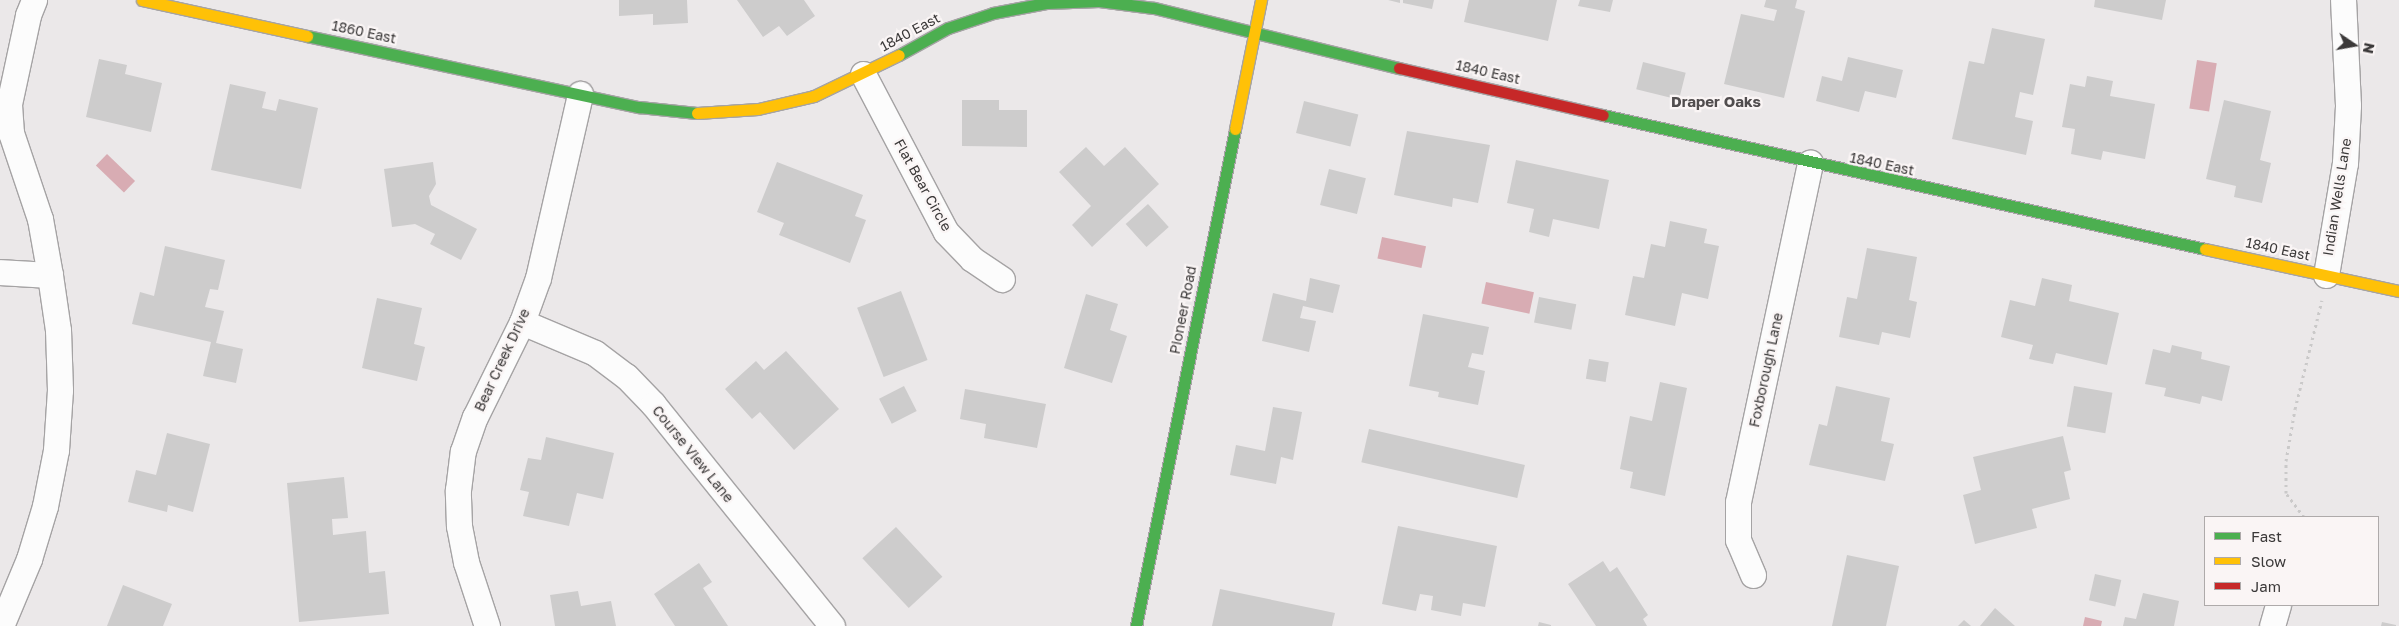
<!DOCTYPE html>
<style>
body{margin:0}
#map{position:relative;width:2399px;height:626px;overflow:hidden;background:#ebe8e9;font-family:"Golos Text",sans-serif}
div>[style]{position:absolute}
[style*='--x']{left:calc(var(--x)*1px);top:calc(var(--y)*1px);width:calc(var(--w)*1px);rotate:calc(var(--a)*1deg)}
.water>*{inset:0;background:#d8acb3;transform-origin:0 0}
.building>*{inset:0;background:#cdcccc;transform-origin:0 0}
.path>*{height:3px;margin-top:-1.5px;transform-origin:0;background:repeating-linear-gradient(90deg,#cac9c9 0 2.5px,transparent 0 6.5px)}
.roads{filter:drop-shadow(1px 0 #a5a3a4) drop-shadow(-1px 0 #a5a3a4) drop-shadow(0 1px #a5a3a4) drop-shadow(0 -1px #a5a3a4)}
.street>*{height:25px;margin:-12.5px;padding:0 12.5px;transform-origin:12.5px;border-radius:12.5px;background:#fcfcfc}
.fast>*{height:11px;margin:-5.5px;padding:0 5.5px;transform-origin:5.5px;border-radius:5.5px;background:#4caf50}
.slow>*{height:11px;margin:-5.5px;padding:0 5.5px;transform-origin:5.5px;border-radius:5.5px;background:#ffc107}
.jam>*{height:11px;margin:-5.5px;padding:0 5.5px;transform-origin:5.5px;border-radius:5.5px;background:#c62828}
span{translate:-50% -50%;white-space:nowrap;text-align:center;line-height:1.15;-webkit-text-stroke:4.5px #faf5f5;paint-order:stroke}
.street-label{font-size:14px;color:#3b3939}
.neighbourhood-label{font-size:15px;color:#514d4e;font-weight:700}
.legend{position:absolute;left:2204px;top:516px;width:175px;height:90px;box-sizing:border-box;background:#faf5f5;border:1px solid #aeaaaa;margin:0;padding:6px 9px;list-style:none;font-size:15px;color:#3b3939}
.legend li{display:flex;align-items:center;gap:10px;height:25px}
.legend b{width:25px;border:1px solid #aeaaaa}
.north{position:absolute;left:2329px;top:20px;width:50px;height:50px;-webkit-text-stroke:4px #faf5f5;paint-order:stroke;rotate:102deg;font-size:14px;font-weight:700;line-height:20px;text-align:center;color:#3b3939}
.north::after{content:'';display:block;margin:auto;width:18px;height:22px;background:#3b3939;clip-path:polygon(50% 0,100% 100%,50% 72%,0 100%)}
</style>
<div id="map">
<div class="water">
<div style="left:2197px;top:60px;width:20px;height:49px;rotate:9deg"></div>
<div style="left:107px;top:154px;width:39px;height:16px;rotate:44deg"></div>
<div style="left:1382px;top:237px;width:45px;height:22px;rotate:12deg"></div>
<div style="left:1486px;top:282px;width:49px;height:22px;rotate:12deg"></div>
<div style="clip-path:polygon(2085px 617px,2102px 621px,2101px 626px,2083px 626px)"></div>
</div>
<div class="building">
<div style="clip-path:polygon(619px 0,687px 0,688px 23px,653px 25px,653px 14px,619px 16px)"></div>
<div style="clip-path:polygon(737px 0,804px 0,815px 16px,787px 36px,779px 26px,763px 37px)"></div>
<div style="clip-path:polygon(1388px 0,1400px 0,1400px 3px)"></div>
<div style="clip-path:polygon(1403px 0,1434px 0,1432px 9px,1403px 3px)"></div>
<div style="clip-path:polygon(1469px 0,1557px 0,1548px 41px,1464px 22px)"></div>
<div style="clip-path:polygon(1580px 0,1613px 0,1610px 12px,1578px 6px)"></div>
<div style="clip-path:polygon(1766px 0,1797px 0,1795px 8px,1805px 11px,1784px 98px,1724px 84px,1741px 14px,1774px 21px,1777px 10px,1764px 7px)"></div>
<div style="clip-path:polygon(2095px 0,2166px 0,2162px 20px,2094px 7px)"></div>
<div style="clip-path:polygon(1992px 28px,2045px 39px,2033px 95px,2020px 92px,2015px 117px,2033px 121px,2026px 155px,1952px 139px,1969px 61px,1984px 64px)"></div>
<div style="clip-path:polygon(1848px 57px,1903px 70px,1896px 98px,1865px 91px,1859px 112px,1816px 101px,1822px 76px,1842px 81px)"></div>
<div style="clip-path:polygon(99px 59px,127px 65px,125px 74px,162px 83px,151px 132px,86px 117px)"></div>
<div style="left:1643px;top:62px;width:44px;height:28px;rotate:14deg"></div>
<div style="clip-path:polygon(2087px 76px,2113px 81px,2110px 96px,2155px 104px,2145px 159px,2103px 151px,2101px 160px,2071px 154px,2075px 129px,2062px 127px,2070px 84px,2085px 87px)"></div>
<div style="clip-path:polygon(230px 84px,266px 92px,262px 108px,276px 111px,279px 99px,318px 108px,301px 189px,211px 170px)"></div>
<div style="clip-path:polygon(962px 100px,999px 100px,999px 110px,1027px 110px,1027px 147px,962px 146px)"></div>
<div style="clip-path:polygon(2224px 100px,2271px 111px,2260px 160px,2271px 163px,2262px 203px,2234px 197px,2236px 186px,2206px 179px)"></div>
<div style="left:1304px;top:101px;width:56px;height:33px;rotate:14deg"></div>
<div style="clip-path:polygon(1407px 131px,1490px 145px,1478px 203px,1453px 198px,1452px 207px,1394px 195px)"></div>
<div style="clip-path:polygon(1086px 147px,1104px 166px,1125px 147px,1159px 184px,1092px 247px,1072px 225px,1091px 206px,1059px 172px)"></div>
<div style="clip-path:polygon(1516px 160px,1609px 180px,1599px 229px,1553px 219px,1549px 237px,1529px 232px,1534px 209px,1507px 203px)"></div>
<div style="clip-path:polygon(433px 162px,436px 184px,429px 196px,431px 205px,477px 229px,461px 260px,430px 244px,435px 234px,415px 224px,392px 227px,384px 169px)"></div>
<div style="clip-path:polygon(777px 162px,863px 195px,855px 216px,866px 220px,850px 263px,779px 235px,784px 223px,757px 212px)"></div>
<div style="left:1329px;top:169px;width:38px;height:37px;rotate:14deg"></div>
<div style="left:1148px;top:204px;width:31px;height:30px;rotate:48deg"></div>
<div style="clip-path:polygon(1670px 221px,1707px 229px,1704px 243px,1719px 246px,1708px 299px,1682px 293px,1675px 326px,1625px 315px,1633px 276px,1644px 278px,1651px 244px,1665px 247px)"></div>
<div style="clip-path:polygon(165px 246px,225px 260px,218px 290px,210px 289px,205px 307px,224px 311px,216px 343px,243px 349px,236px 383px,203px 376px,211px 342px,132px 324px,140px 292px,154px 296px)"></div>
<div style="clip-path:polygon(1867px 248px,1917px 257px,1909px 300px,1917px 302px,1910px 338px,1882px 332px,1879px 345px,1839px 337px,1847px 297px,1857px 299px)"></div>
<div style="clip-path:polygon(1310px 278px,1340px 285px,1333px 313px,1303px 306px,1300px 318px,1316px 321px,1309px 352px,1262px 341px,1273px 293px,1306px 301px)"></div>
<div style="clip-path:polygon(2042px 278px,2072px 285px,2069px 301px,2119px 313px,2107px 365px,2056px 353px,2053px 364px,2029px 359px,2033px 345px,2001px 337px,2010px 300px,2035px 306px)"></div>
<div style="left:901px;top:291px;width:74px;height:47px;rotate:69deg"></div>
<div style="clip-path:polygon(1086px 294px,1118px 304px,1110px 330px,1127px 336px,1112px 383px,1064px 368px)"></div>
<div style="left:1539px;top:297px;width:38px;height:26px;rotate:11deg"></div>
<div style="clip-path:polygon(377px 298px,422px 308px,414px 344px,425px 347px,417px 381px,362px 368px)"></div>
<div style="clip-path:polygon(1423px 314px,1489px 327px,1483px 355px,1472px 353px,1468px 367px,1485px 371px,1478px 405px,1438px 397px,1439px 392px,1409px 386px)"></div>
<div style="clip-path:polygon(2172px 345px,2202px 352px,2201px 359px,2230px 366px,2222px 401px,2202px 396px,2200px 404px,2164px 396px,2166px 388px,2145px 384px,2153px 349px,2170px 353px)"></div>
<div style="clip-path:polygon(786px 351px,839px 409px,794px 450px,760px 412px,752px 419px,725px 389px,756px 361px,764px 370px)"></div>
<div style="left:1589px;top:359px;width:20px;height:20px;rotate:9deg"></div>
<div style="clip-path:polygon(1660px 382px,1687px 388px,1665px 496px,1630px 488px,1633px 472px,1620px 469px,1630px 416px,1652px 421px)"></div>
<div style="left:904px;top:386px;width:28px;height:28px;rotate:63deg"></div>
<div style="clip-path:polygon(1836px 386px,1890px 398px,1881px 441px,1894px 444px,1885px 481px,1809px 465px,1819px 424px,1827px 426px)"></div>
<div style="left:2074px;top:386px;width:39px;height:41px;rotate:10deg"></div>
<div style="clip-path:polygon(965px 389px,1046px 404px,1037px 448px,984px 438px,986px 424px,960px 419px)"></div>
<div style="clip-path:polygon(1273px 407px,1302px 412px,1293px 460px,1281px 457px,1276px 484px,1230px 475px,1236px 445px,1265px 451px)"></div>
<div style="left:1369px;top:429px;width:160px;height:34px;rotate:13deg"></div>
<div style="clip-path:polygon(167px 433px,210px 444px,193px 512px,168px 505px,167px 512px,128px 502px,136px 470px,156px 475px)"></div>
<div style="clip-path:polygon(2063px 436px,2071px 470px,2064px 472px,2070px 499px,2032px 509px,2037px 528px,1975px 544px,1963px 495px,1981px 490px,1973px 457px)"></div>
<div style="clip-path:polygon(546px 437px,614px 453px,603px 499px,577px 493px,569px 526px,523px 516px,529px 492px,520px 490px,528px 458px,541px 460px)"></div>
<div style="clip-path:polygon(344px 477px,348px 518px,332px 519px,333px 535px,366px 531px,369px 573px,385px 571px,389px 614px,299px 622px,287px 483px)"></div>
<div style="clip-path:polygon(1398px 526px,1497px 546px,1485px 607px,1463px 603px,1461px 616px,1431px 610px,1433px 596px,1420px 594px,1416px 611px,1382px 604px)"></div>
<div style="left:896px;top:527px;width:68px;height:46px;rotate:47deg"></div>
<div style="clip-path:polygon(1847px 555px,1899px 566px,1886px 626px,1832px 626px)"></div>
<div style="clip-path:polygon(1603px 561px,1610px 572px,1617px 567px,1648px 615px,1643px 619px,1647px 626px,1596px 626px,1568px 584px)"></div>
<div style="clip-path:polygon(699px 563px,712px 582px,703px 588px,728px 626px,675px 626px,654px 594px)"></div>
<div style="left:2095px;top:574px;width:27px;height:27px;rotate:13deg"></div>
<div style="clip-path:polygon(123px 585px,172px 604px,163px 626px,107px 626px)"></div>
<div style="clip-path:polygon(1220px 589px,1335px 613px,1332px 626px,1212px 626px)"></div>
<div style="clip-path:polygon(578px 591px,581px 606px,611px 601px,616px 626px,555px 626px,550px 595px)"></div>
<div style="clip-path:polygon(2143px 593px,2179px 601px,2174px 626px,2123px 626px,2125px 617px,2136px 619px)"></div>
<div style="clip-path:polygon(1995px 608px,2015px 626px,1980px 626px)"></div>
<div style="clip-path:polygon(1964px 620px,1971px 626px,1958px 626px)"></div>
<div style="clip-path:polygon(1539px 622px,1551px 625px,1551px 626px,1538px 626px)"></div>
<div style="clip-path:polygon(2382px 622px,2396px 625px,2396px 626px,2381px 626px)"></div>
</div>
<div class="path">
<div style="--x:2304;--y:517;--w:30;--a:-127"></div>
<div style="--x:2286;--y:493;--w:32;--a:-90"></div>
<div style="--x:2286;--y:461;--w:53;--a:-80.2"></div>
<div style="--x:2295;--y:409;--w:112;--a:-76.1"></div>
</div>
<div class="roads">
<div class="street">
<div style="--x:863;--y:74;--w:178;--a:62.3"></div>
<div style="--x:946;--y:232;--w:37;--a:46"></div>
<div style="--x:972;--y:259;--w:36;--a:34"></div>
<div style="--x:0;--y:272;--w:50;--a:3.4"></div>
<div style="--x:2326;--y:275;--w:114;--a:-80.4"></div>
<div style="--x:2345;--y:163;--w:58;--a:-87"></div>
<div style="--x:2348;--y:105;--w:105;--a:-92.7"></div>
<div style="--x:522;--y:322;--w:79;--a:23"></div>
<div style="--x:595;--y:353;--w:39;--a:37"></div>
<div style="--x:626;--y:376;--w:39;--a:46"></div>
<div style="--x:653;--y:404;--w:285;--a:51.1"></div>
<div style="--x:1753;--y:575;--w:38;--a:-113"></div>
<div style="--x:1738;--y:540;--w:38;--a:-90"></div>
<div style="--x:1738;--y:502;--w:347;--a:-78"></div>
<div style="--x:1;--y:626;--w:73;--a:-67.3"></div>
<div style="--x:29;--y:559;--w:55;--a:-73.2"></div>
<div style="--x:45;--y:506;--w:57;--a:-78.9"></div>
<div style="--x:56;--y:450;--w:60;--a:-86.2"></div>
<div style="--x:60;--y:390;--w:60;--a:-91.9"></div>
<div style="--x:58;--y:330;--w:56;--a:-98.3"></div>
<div style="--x:50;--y:275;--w:57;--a:-100.1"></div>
<div style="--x:40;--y:219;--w:91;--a:-108.6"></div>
<div style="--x:11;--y:133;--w:29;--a:-94"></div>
<div style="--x:9;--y:104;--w:91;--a:-77.9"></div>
<div style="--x:28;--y:15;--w:16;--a:-68"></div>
<div style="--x:487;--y:626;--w:67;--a:-108.2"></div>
<div style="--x:466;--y:562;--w:37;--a:-101"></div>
<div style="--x:459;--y:526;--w:36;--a:-92"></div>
<div style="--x:458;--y:490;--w:39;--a:-83"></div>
<div style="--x:463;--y:451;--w:36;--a:-71"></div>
<div style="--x:475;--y:417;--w:106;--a:-63.7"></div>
<div style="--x:522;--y:322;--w:47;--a:-70"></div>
<div style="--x:538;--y:278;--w:189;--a:-77.1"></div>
<div style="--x:2272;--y:626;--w:22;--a:-74"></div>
</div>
<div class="fast">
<div style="--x:307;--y:36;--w:340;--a:12.1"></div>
<div style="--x:639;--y:107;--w:58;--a:5.9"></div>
<div style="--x:899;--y:55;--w:56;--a:-28.9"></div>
<div style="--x:948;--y:28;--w:47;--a:-18.4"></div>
<div style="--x:993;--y:13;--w:54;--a:-10.7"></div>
<div style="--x:1046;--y:3;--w:53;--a:-2.2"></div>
<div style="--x:1099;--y:1;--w:55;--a:7.3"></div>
<div style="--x:1154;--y:8;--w:252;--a:13.8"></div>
<div style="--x:1603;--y:115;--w:617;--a:12.55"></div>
<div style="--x:1136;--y:626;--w:507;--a:-78.73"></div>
</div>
<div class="slow">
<div style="--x:142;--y:0;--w:169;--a:12.3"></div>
<div style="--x:697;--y:113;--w:61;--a:-3.8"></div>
<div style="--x:758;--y:109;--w:57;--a:-13.1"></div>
<div style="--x:814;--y:96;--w:94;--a:-25.8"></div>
<div style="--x:1235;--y:129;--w:132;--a:-78.6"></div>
<div style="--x:2205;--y:249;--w:198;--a:12.2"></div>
</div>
<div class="jam">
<div style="--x:1399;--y:68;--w:209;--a:13"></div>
</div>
</div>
<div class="street-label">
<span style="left:364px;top:32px;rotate:12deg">1860 East</span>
<span style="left:910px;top:32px;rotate:-28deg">1840 East</span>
<span style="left:1488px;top:72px;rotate:13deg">1840 East</span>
<span style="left:1882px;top:164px;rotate:12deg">1840 East</span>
<span style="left:923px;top:185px;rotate:61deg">Flat Bear Circle</span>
<span style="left:2337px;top:197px;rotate:-81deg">Indian Wells Lane</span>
<span style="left:2278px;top:249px;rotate:12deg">1840 East</span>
<span style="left:1183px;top:310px;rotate:-79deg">Pioneer Road</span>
<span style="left:502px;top:360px;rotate:-65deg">Bear Creek Drive</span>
<span style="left:1766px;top:370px;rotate:-78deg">Foxborough Lane</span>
<span style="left:693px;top:454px;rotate:51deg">Course View Lane</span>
</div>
<div class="neighbourhood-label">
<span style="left:1716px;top:102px">Draper Oaks</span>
</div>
<ul class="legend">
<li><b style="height:6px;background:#4caf50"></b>Fast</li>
<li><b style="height:6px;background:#ffc107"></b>Slow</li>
<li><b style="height:6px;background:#c62828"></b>Jam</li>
</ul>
<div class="north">N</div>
</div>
